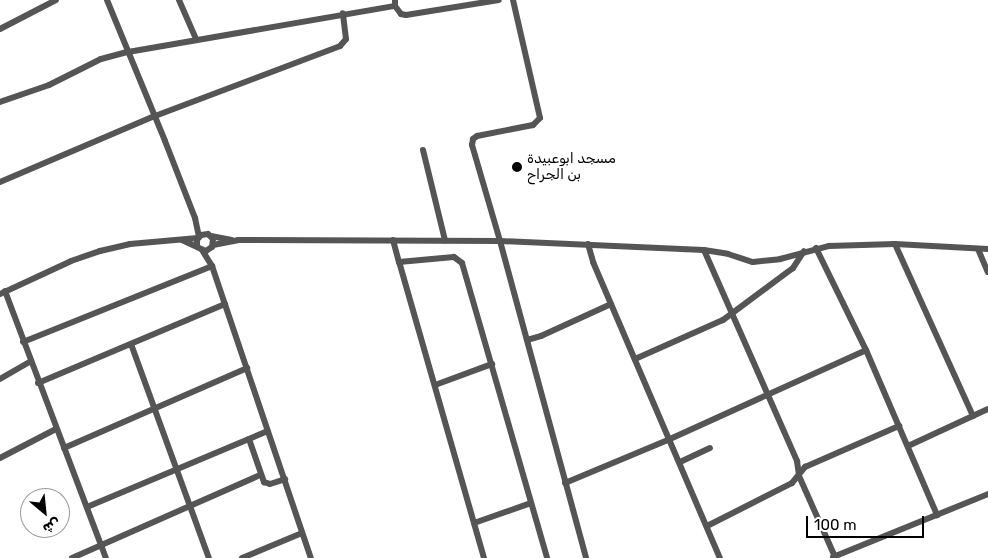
<!DOCTYPE html>
<meta charset="utf-8">
<style>
body{margin:0}
#map{position:relative;width:988px;height:558px;overflow:hidden;background:#fff;font-family:Rubik,"Noto Sans Arabic",sans-serif}
div>[style]{position:absolute}
[style*='--x']{left:calc(var(--x)*1px);top:calc(var(--y)*1px);width:calc(var(--w)*1px);rotate:calc(var(--a)*1deg)}
.street>*{height:6px;margin:-3px;padding:0 3px;transform-origin:3px;border-radius:3px;background:#555}
.dots>*{width:14px;height:14px;translate:-50% -50%;box-sizing:border-box;border:2px solid #fff;border-radius:50%}
span{translate:-50% -50%;white-space:nowrap;text-align:center;line-height:1.15;-webkit-text-stroke:4px #fff;paint-order:stroke}
.poi-label{font-size:14px;color:#000}
.left{translate:0 -50%;text-align:left}
.north{position:absolute;left:20px;top:488px;width:50px;height:50px;box-sizing:border-box;background:#fff;border:1px solid #999;border-radius:50%;rotate:152deg;font-size:14px;font-weight:700;line-height:20px;text-align:center;color:#000}
.north::after{content:'';display:block;margin:auto;width:18px;height:22px;background:#000;clip-path:polygon(50% 0,100% 100%,50% 72%,0 100%)}
.scale{position:absolute;left:806px;top:516px;width:118px;height:22px;box-sizing:border-box;border:2px solid #000;border-top:0;padding-left:6px;font-size:15px;line-height:18px;white-space:nowrap;color:#000;-webkit-text-stroke:4px #fff;paint-order:stroke}
</style>
<div id="map">
<div class="street">
<div style="--x:107;--y:0;--w:152;--a:67.6"></div>
<div style="--x:165;--y:141;--w:83;--a:68.7"></div>
<div style="--x:195;--y:218;--w:19;--a:78"></div>
<div style="--x:179;--y:0;--w:43;--a:66.4"></div>
<div style="--x:513;--y:0;--w:121;--a:77.1"></div>
<div style="--x:540;--y:118;--w:10;--a:135"></div>
<div style="--x:533;--y:125;--w:57;--a:168.9"></div>
<div style="--x:477;--y:136;--w:5;--a:143"></div>
<div style="--x:473;--y:139;--w:6;--a:99"></div>
<div style="--x:472;--y:145;--w:100;--a:73.7"></div>
<div style="--x:500;--y:241;--w:328;--a:74.8"></div>
<div style="--x:395;--y:6;--w:10;--a:53"></div>
<div style="--x:401;--y:14;--w:5;--a:11"></div>
<div style="--x:406;--y:15;--w:94;--a:-9.2"></div>
<div style="--x:0;--y:29;--w:63;--a:-27.4"></div>
<div style="--x:0;--y:102;--w:52;--a:-19.1"></div>
<div style="--x:49;--y:85;--w:58;--a:-26.6"></div>
<div style="--x:101;--y:59;--w:28;--a:-15"></div>
<div style="--x:128;--y:52;--w:271;--a:-9.8"></div>
<div style="--x:395;--y:6;--w:6;--a:-90"></div>
<div style="--x:423;--y:150;--w:93;--a:76.3"></div>
<div style="--x:0;--y:182;--w:168;--a:-23.1"></div>
<div style="--x:155;--y:116;--w:198;--a:-20.7"></div>
<div style="--x:340;--y:46;--w:9;--a:-49"></div>
<div style="--x:346;--y:39;--w:26;--a:-97"></div>
<div style="--x:211;--y:236;--w:21;--a:11"></div>
<div style="--x:182;--y:240;--w:26;--a:25"></div>
<div style="--x:206;--y:251;--w:7;--a:-34"></div>
<div style="--x:212;--y:247;--w:8;--a:-83"></div>
<div style="--x:213;--y:239;--w:7;--a:-135"></div>
<div style="--x:208;--y:234;--w:7;--a:172"></div>
<div style="--x:201;--y:235;--w:6;--a:129"></div>
<div style="--x:197;--y:240;--w:6;--a:90"></div>
<div style="--x:393;--y:240;--w:23;--a:75"></div>
<div style="--x:588;--y:244;--w:19;--a:74"></div>
<div style="--x:593;--y:262;--w:322;--a:66.8"></div>
<div style="--x:895;--y:244;--w:189;--a:65.6"></div>
<div style="--x:213;--y:245;--w:25;--a:-11"></div>
<div style="--x:238;--y:240;--w:262;--a:0.2"></div>
<div style="--x:500;--y:241;--w:204;--a:2.5"></div>
<div style="--x:704;--y:250;--w:24;--a:9"></div>
<div style="--x:728;--y:254;--w:26;--a:18"></div>
<div style="--x:753;--y:262;--w:27;--a:-6"></div>
<div style="--x:780;--y:259;--w:51;--a:-14.9"></div>
<div style="--x:829;--y:246;--w:66;--a:-1.7"></div>
<div style="--x:895;--y:244;--w:93;--a:3.1"></div>
<div style="--x:816;--y:248;--w:114;--a:63.9"></div>
<div style="--x:866;--y:350;--w:180;--a:66.7"></div>
<div style="--x:978;--y:249;--w:25;--a:67"></div>
<div style="--x:202;--y:250;--w:19;--a:58"></div>
<div style="--x:212;--y:266;--w:308;--a:71.3"></div>
<div style="--x:704;--y:250;--w:231;--a:66.2"></div>
<div style="--x:797;--y:461;--w:15;--a:82"></div>
<div style="--x:799;--y:476;--w:89;--a:66"></div>
<div style="--x:5;--y:291;--w:285;--a:69.3"></div>
<div style="--x:0;--y:294;--w:78;--a:-24.9"></div>
<div style="--x:71;--y:261;--w:31;--a:-19"></div>
<div style="--x:100;--y:251;--w:31;--a:-13"></div>
<div style="--x:130;--y:244;--w:68;--a:-5"></div>
<div style="--x:527;--y:340;--w:15;--a:-16"></div>
<div style="--x:541;--y:336;--w:77;--a:-24.6"></div>
<div style="--x:23;--y:342;--w:204;--a:-21.9"></div>
<div style="--x:131;--y:344;--w:228;--a:70"></div>
<div style="--x:635;--y:359;--w:96;--a:-23.9"></div>
<div style="--x:723;--y:320;--w:87;--a:-36.6"></div>
<div style="--x:793;--y:268;--w:20;--a:-57"></div>
<div style="--x:0;--y:379;--w:34;--a:-30"></div>
<div style="--x:38;--y:383;--w:203;--a:-22.9"></div>
<div style="--x:435;--y:385;--w:61;--a:-20.2"></div>
<div style="--x:249;--y:439;--w:46;--a:70.8"></div>
<div style="--x:264;--y:482;--w:6;--a:18"></div>
<div style="--x:270;--y:484;--w:16;--a:-18"></div>
<div style="--x:908;--y:446;--w:88;--a:-24.8"></div>
<div style="--x:64;--y:448;--w:200;--a:-23.6"></div>
<div style="--x:0;--y:458;--w:63;--a:-27.4"></div>
<div style="--x:680;--y:462;--w:33;--a:-25"></div>
<div style="--x:565;--y:483;--w:114;--a:-22.7"></div>
<div style="--x:670;--y:439;--w:215;--a:-24.4"></div>
<div style="--x:87;--y:507;--w:196;--a:-22.8"></div>
<div style="--x:474;--y:523;--w:60;--a:-19.3"></div>
<div style="--x:707;--y:526;--w:95;--a:-26.8"></div>
<div style="--x:792;--y:483;--w:21;--a:-51"></div>
<div style="--x:805;--y:467;--w:103;--a:-23.6"></div>
<div style="--x:833;--y:557;--w:167;--a:-22.1"></div>
<div style="--x:72;--y:558;--w:206;--a:-23.8"></div>
<div style="--x:242;--y:558;--w:65;--a:-22.6"></div>
<div style="--x:484;--y:558;--w:308;--a:-106"></div>
<div style="--x:399;--y:262;--w:55;--a:-5.2"></div>
<div style="--x:454;--y:257;--w:10;--a:37"></div>
<div style="--x:462;--y:263;--w:307;--a:73.9"></div>
</div>
<div class="dots">
<div style="left:517px;top:167px;background:#000"></div>
</div>
<div class="poi-label">
<span class="left" style="left:527px;top:167px">مسجد ابوعبيدة<br>بن الجراح</span>
</div>
<div class="north">ش</div>
<div class="scale">100 m</div>
</div>
